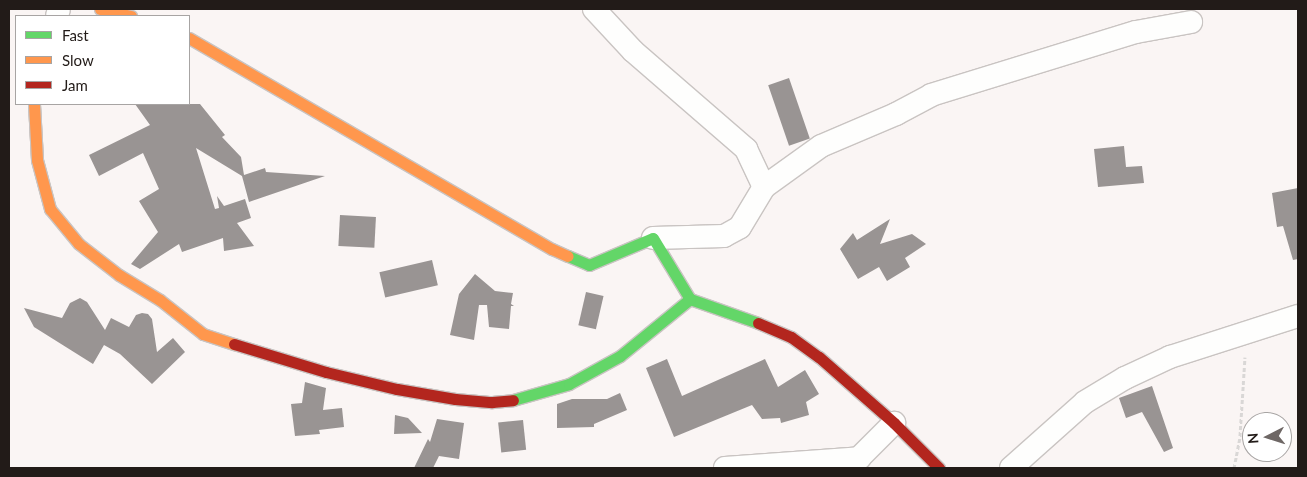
<!DOCTYPE html>
<style>
body{margin:0}
#map{position:relative;width:1307px;height:477px;overflow:hidden;background:#faf5f4;font-family:Lato,sans-serif}
div>[style]{position:absolute}
[style*='--x']{left:calc(var(--x)*1px);top:calc(var(--y)*1px);width:calc(var(--w)*1px);rotate:calc(var(--a)*1deg)}
.building>*{inset:0;background:#999493;transform-origin:0 0}
.path>*{height:3px;margin-top:-1.5px;transform-origin:0;background:repeating-linear-gradient(90deg,#d9d7d6 0 4px,transparent 0 6.5px)}
.roads{filter:drop-shadow(1px 0 #c9c4c2) drop-shadow(-1px 0 #c9c4c2) drop-shadow(0 1px #c9c4c2) drop-shadow(0 -1px #c9c4c2)}
.street>*{height:22px;margin:-11px;padding:0 11px;transform-origin:11px;border-radius:11px;background:#fefefd}
.fast>*{height:11px;margin:-5.5px;padding:0 5.5px;transform-origin:5.5px;border-radius:5.5px;background:#63d668}
.slow>*{height:11px;margin:-5.5px;padding:0 5.5px;transform-origin:5.5px;border-radius:5.5px;background:#ff974d}
.jam>*{height:11px;margin:-5.5px;padding:0 5.5px;transform-origin:5.5px;border-radius:5.5px;background:#b3261e}
span{translate:-50% -50%;white-space:nowrap;text-align:center;line-height:1.15;-webkit-text-stroke:5px #fff;paint-order:stroke}
.frame{position:absolute;inset:0;border:10px solid #221b18;pointer-events:none}
.legend{position:absolute;left:15px;top:15px;width:175px;height:90px;box-sizing:border-box;background:#fff;border:1px solid #a7a4a3;margin:0;padding:6px 9px;list-style:none;font-size:15px;color:#221b18}
.legend li{display:flex;align-items:center;gap:10px;height:25px}
.legend b{width:25px;border:1px solid #a7a4a3}
.north{position:absolute;left:1242px;top:412px;width:50px;height:50px;box-sizing:border-box;background:#fff;border:1px solid #a7a4a3;border-radius:50%;rotate:265deg;font-size:14px;font-weight:700;line-height:20px;text-align:center;color:#221b18}
.north::after{content:'';display:block;margin:auto;width:18px;height:22px;background:#6e6765;clip-path:polygon(50% 0,100% 100%,50% 72%,0 100%)}
</style>
<div id="map">
<div class="building">
<div style="left:789px;top:78px;width:64px;height:22px;rotate:71deg"></div>
<div style="clip-path:polygon(135px 104px,200px 104px,225px 135px,222px 137px,241px 157px,244px 175px,265px 168px,266px 172px,325px 176px,249px 202px,242px 176px,196px 148px,215px 209px,219px 208px,217px 196px,224px 206px,245px 199px,251px 218px,237px 223px,254px 246px,224px 251px,223px 238px,182px 252px,179px 244px,140px 269px,131px 264px,158px 232px,139px 201px,159px 189px,143px 153px,99px 176px,89px 155px,150px 125px)"></div>
<div style="clip-path:polygon(1124px 146px,1126px 167px,1142px 166px,1144px 183px,1098px 187px,1094px 149px)"></div>
<div style="clip-path:polygon(1298px 188px,1298px 259px,1293px 260px,1283px 226px,1277px 227px,1272px 193px)"></div>
<div style="left:340px;top:215px;width:36px;height:31px;rotate:3deg"></div>
<div style="clip-path:polygon(890px 219px,880px 244px,912px 234px,926px 244px,905px 258px,910px 267px,887px 281px,879px 267px,858px 279px,840px 249px,853px 233px,857px 240px)"></div>
<div style="left:432px;top:260px;width:26px;height:54px;rotate:77deg"></div>
<div style="clip-path:polygon(475px 274px,495px 291px,513px 293px,511px 304px,514px 306px,511px 306px,509px 329px,489px 327px,487px 305px,479px 305px,474px 340px,450px 335px,459px 294px)"></div>
<div style="left:586px;top:292px;width:18px;height:34px;rotate:13deg"></div>
<div style="clip-path:polygon(80px 298px,87px 302px,105px 330px,111px 318px,129px 327px,136px 315px,142px 313px,148px 314px,152px 319px,157px 352px,173px 338px,185px 352px,152px 384px,120px 354px,104px 345px,93px 364px,34px 327px,24px 308px,62px 318px,70px 303px)"></div>
<div style="clip-path:polygon(667px 359px,682px 396px,765px 359px,778px 387px,805px 370px,819px 394px,806px 402px,809px 415px,781px 423px,780px 418px,762px 419px,752px 405px,674px 437px,646px 368px)"></div>
<div style="clip-path:polygon(305px 382px,326px 388px,323px 410px,342px 408px,344px 427px,319px 430px,320px 434px,295px 436px,291px 404px,302px 403px)"></div>
<div style="clip-path:polygon(1152px 386px,1173px 448px,1164px 452px,1142px 412px,1126px 418px,1119px 398px)"></div>
<div style="clip-path:polygon(620px 393px,627px 410px,594px 424px,594px 427px,557px 428px,557px 404px,572px 399px,607px 399px)"></div>
<div style="clip-path:polygon(395px 415px,408px 418px,422px 433px,394px 434px)"></div>
<div style="clip-path:polygon(437px 419px,464px 423px,459px 459px,439px 456px,433px 468px,414px 468px,428px 439px,430px 442px)"></div>
<div style="left:523px;top:420px;width:30px;height:25px;rotate:84deg"></div>
</div>
<div class="path">
<div style="--x:1234;--y:468;--w:33;--a:-79"></div>
<div style="--x:1240;--y:436;--w:79;--a:-86.4"></div>
</div>
<div class="roads">
<div class="street">
<div style="--x:594;--y:9;--w:57;--a:47.1"></div>
<div style="--x:633;--y:51;--w:150;--a:40.9"></div>
<div style="--x:746;--y:149;--w:42;--a:64.7"></div>
<div style="--x:57;--y:16;--w:7;--a:-74"></div>
<div style="--x:653;--y:238;--w:71;--a:-1.6"></div>
<div style="--x:724;--y:236;--w:18;--a:-29"></div>
<div style="--x:740;--y:227;--w:47;--a:-59"></div>
<div style="--x:764;--y:187;--w:70;--a:-35.7"></div>
<div style="--x:821;--y:146;--w:82;--a:-23.1"></div>
<div style="--x:896;--y:114;--w:40;--a:-28"></div>
<div style="--x:931;--y:95;--w:214;--a:-17.1"></div>
<div style="--x:1136;--y:32;--w:56;--a:-10.3"></div>
<div style="--x:725;--y:468;--w:135;--a:-4.2"></div>
<div style="--x:849;--y:468;--w:64;--a:-45"></div>
<div style="--x:1011;--y:468;--w:99;--a:-41.7"></div>
<div style="--x:1085;--y:402;--w:47;--a:-31"></div>
<div style="--x:1125;--y:378;--w:50;--a:-25"></div>
<div style="--x:1170;--y:357;--w:134;--a:-17.8"></div>
</div>
<div class="fast">
<div style="--x:568;--y:256;--w:23;--a:23"></div>
<div style="--x:589;--y:265;--w:69;--a:-22.9"></div>
<div style="--x:653;--y:238;--w:71;--a:58.8"></div>
<div style="--x:690;--y:299;--w:72;--a:19.4"></div>
<div style="--x:513;--y:400;--w:58;--a:-15.9"></div>
<div style="--x:569;--y:384;--w:58;--a:-28.8"></div>
<div style="--x:620;--y:356;--w:90;--a:-39.2"></div>
</div>
<div class="slow">
<div style="--x:100;--y:9;--w:32;--a:13"></div>
<div style="--x:189;--y:38;--w:420;--a:30.2"></div>
<div style="--x:552;--y:249;--w:17;--a:24"></div>
<div style="--x:34;--y:104;--w:56;--a:86.9"></div>
<div style="--x:37;--y:160;--w:51;--a:75.1"></div>
<div style="--x:50;--y:209;--w:45;--a:50.4"></div>
<div style="--x:79;--y:244;--w:51;--a:37.8"></div>
<div style="--x:119;--y:275;--w:48;--a:31.4"></div>
<div style="--x:160;--y:300;--w:55;--a:38.3"></div>
<div style="--x:203;--y:334;--w:33;--a:18"></div>
</div>
<div class="jam">
<div style="--x:758;--y:323;--w:36;--a:23"></div>
<div style="--x:791;--y:337;--w:34;--a:36"></div>
<div style="--x:819;--y:357;--w:100;--a:41.3"></div>
<div style="--x:894;--y:423;--w:64;--a:45"></div>
<div style="--x:234;--y:344;--w:96;--a:16.9"></div>
<div style="--x:326;--y:372;--w:73;--a:13.5"></div>
<div style="--x:397;--y:389;--w:59;--a:9.8"></div>
<div style="--x:455;--y:399;--w:37;--a:5"></div>
<div style="--x:492;--y:402;--w:21;--a:-5"></div>
</div>
</div>
<div class="frame"></div>
<ul class="legend">
<li><b style="height:6px;background:#63d668"></b>Fast</li>
<li><b style="height:6px;background:#ff974d"></b>Slow</li>
<li><b style="height:6px;background:#b3261e"></b>Jam</li>
</ul>
<div class="north">N</div>
</div>
